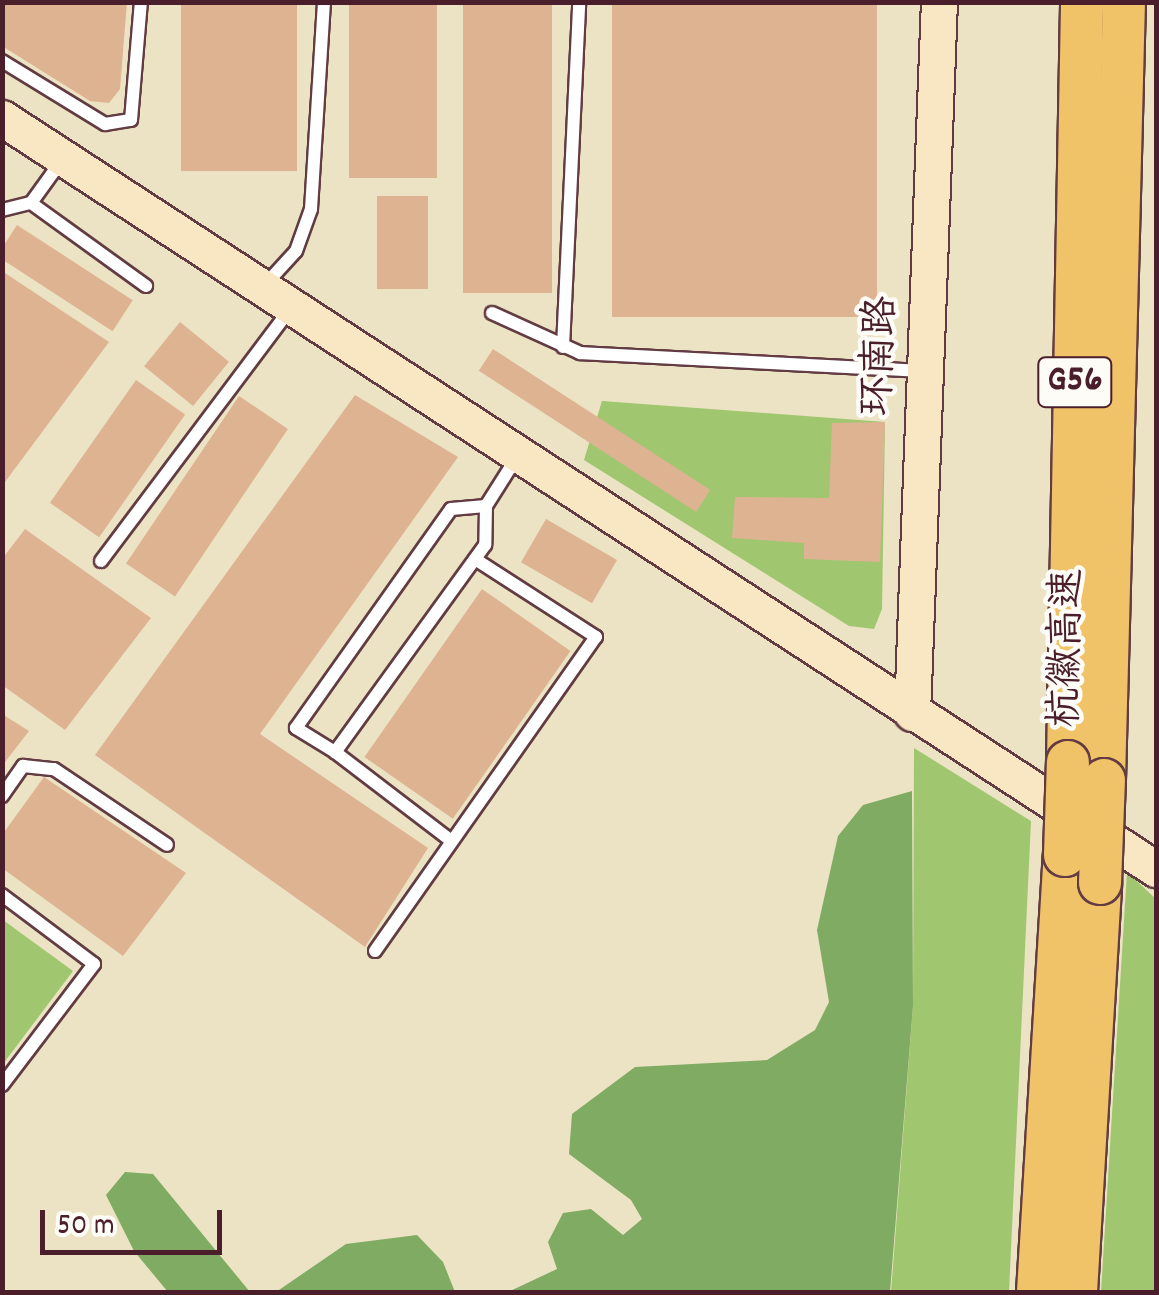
<!DOCTYPE html>
<meta charset="utf-8">
<style>
body{margin:0}
#map{position:relative;width:1159px;height:1295px;overflow:hidden;background:#ebe3c3;font-family:Dekko,"LXGW WenKai TC",sans-serif}
div>[style]{position:absolute}
[style*='--x']{left:calc(var(--x)*1px);top:calc(var(--y)*1px);width:calc(var(--w)*1px);rotate:calc(var(--a)*1deg)}
.green>*{inset:0;background:#a0c670}
.forest>*{inset:0;background:#80ab62}
.building>*{inset:0;background:#deb392;transform-origin:0 0}
.roads{filter:drop-shadow(2px 0 #623c42) drop-shadow(-2px 0 #623c42) drop-shadow(0 2px #623c42) drop-shadow(0 -2px #623c42)}
.lane>*{height:12px;margin:-6px;padding:0 6px;transform-origin:6px;border-radius:6px;background:#fff}
.secondary>*{height:35px;margin:-17.5px;padding:0 17.5px;transform-origin:17.5px;border-radius:17.5px;background:#f9e7c3}
.highway>*{height:42px;margin:-21px;padding:0 21px;transform-origin:21px;border-radius:21px;background:#f1c369}
.bridges{filter:drop-shadow(2px 0 #623c42) drop-shadow(-2px 0 #623c42) drop-shadow(0 2px #623c42) drop-shadow(0 -2px #623c42)}
.highway-bridge>*{height:42px;margin:-21px;padding:0 21px;transform-origin:21px;border-radius:21px;background:#f1c369}
span{translate:-50% -50%;white-space:nowrap;text-align:center;line-height:1.15;-webkit-text-stroke:9px #fdfcf7;paint-order:stroke}
.shield-label span{padding:2px 8px;background:#fdfcf7;border:2px solid;border-radius:8px;-webkit-text-stroke-width:0}
.shield-label{font-size:38px;color:#4a1f2b;font-weight:700}
.street-label{font-size:40px;color:#4a1f2b}
.frame{position:absolute;inset:0;border:5px solid #4a1f2b;pointer-events:none}
.scale{position:absolute;left:40px;top:1210px;width:182px;height:45px;box-sizing:border-box;border:5px solid #4a1f2b;border-top:0;padding-left:12px;font-size:30px;line-height:35px;white-space:nowrap;color:#4a1f2b;-webkit-text-stroke:8px #fdfcf7;paint-order:stroke}
</style>
<div id="map">
<div class="green">
<div style="clip-path:polygon(602px 401px,885px 422px,882px 609px,874px 629px,849px 626px,584px 460px)"></div>
<div style="clip-path:polygon(914px 748px,1031px 821px,1009px 1292px,891px 1292px,913px 1006px)"></div>
<div style="clip-path:polygon(1127px 872px,1156px 899px,1156px 1292px,1101px 1292px)"></div>
<div style="clip-path:polygon(3px 920px,73px 971px,3px 1064px)"></div>
</div>
<div class="forest">
<div style="clip-path:polygon(912px 791px,913px 1006px,890px 1292px,508px 1292px,557px 1269px,548px 1242px,563px 1213px,591px 1209px,623px 1235px,642px 1219px,631px 1200px,569px 1154px,572px 1114px,635px 1067px,767px 1060px,815px 1030px,829px 1002px,817px 930px,838px 836px,863px 805px)"></div>
<div style="clip-path:polygon(125px 1172px,153px 1174px,250px 1292px,168px 1292px,134px 1251px,106px 1195px)"></div>
<div style="clip-path:polygon(417px 1235px,443px 1262px,455px 1292px,276px 1292px,346px 1244px)"></div>
</div>
<div class="building">
<div style="clip-path:polygon(2px 2px,127px 2px,120px 89px,109px 103px,90px 101px,2px 46px)"></div>
<div style="left:181px;top:2px;width:116px;height:169px"></div>
<div style="left:349px;top:2px;width:88px;height:176px"></div>
<div style="left:463px;top:2px;width:89px;height:291px"></div>
<div style="left:612px;top:2px;width:265px;height:315px"></div>
<div style="left:377px;top:196px;width:51px;height:93px"></div>
<div style="left:17px;top:225px;width:138px;height:37px;rotate:33deg"></div>
<div style="clip-path:polygon(2px 271px,109px 342px,2px 486px)"></div>
<div style="left:180px;top:322px;width:63px;height:57px;rotate:39deg"></div>
<div style="left:493px;top:349px;width:259px;height:26px;rotate:33deg"></div>
<div style="left:136px;top:380px;width:60px;height:150px;rotate:35deg"></div>
<div style="clip-path:polygon(355px 395px,458px 457px,260px 734px,428px 848px,365px 947px,95px 755px)"></div>
<div style="left:239px;top:396px;width:59px;height:202px;rotate:34deg"></div>
<div style="clip-path:polygon(885px 422px,880px 562px,804px 559px,804px 543px,732px 538px,735px 497px,829px 498px,832px 423px)"></div>
<div style="left:546px;top:519px;width:82px;height:50px;rotate:30deg"></div>
<div style="clip-path:polygon(25px 529px,151px 618px,65px 730px,2px 685px,2px 559px)"></div>
<div style="left:482px;top:589px;width:108px;height:205px;rotate:35deg"></div>
<div style="clip-path:polygon(2px 714px,29px 731px,2px 766px)"></div>
<div style="clip-path:polygon(44px 777px,186px 873px,123px 956px,2px 868px,2px 835px)"></div>
</div>
<div class="roads">
<div class="lane">
<div style="--x:2;--y:61;--w:121;--a:31.5"></div>
<div style="--x:105;--y:124;--w:26;--a:-9"></div>
<div style="--x:131;--y:120;--w:118;--a:-85.2"></div>
<div style="--x:31;--y:203;--w:142;--a:35.8"></div>
<div style="--x:2;--y:210;--w:30;--a:-14"></div>
<div style="--x:31;--y:203;--w:53;--a:-54.2"></div>
<div style="--x:264;--y:286;--w:47;--a:-47.6"></div>
<div style="--x:296;--y:251;--w:45;--a:-70.3"></div>
<div style="--x:311;--y:209;--w:207;--a:-86.4"></div>
<div style="--x:492;--y:313;--w:97;--a:24.4"></div>
<div style="--x:580;--y:353;--w:342;--a:3"></div>
<div style="--x:563;--y:347;--w:345;--a:-87.3"></div>
<div style="--x:486;--y:506;--w:39;--a:91"></div>
<div style="--x:485;--y:545;--w:256;--a:125.9"></div>
<div style="--x:335;--y:752;--w:46;--a:-148.4"></div>
<div style="--x:296;--y:728;--w:268;--a:-54.7"></div>
<div style="--x:451;--y:509;--w:35;--a:-5"></div>
<div style="--x:486;--y:506;--w:58;--a:-57.7"></div>
<div style="--x:101;--y:561;--w:318;--a:-53.1"></div>
<div style="--x:335;--y:752;--w:145;--a:37.4"></div>
<div style="--x:2;--y:796;--w:37;--a:-55"></div>
<div style="--x:23;--y:766;--w:31;--a:6"></div>
<div style="--x:54;--y:769;--w:136;--a:33.9"></div>
<div style="--x:2;--y:895;--w:115;--a:36.9"></div>
<div style="--x:94;--y:964;--w:152;--a:127.2"></div>
<div style="--x:375;--y:951;--w:384;--a:-54.9"></div>
<div style="--x:596;--y:637;--w:144;--a:-147.2"></div>
</div>
<div class="secondary">
<div style="--x:2;--y:118;--w:1377;--a:33.06"></div>
<div style="--x:912;--y:713;--w:712;--a:-87.83"></div>
</div>
<div class="highway">
<div style="--x:1068;--y:762;--w:760;--a:-88.94"></div>
<div style="--x:1104;--y:780;--w:778;--a:-88.53"></div>
<div style="--x:1038;--y:1292;--w:438;--a:-86.5"></div>
<div style="--x:1076;--y:1292;--w:410;--a:-86.6"></div>
</div>
</div>
<div class="bridges">
<div class="highway-bridge">
<div style="--x:1065;--y:855;--w:93;--a:-88.2"></div>
<div style="--x:1100;--y:883;--w:103;--a:-87.8"></div>
</div>
</div>
<div class="shield-label">
<span style="left:1075px;top:382px">G56</span>
</div>
<div class="street-label">
<span style="left:883px;top:356px;rotate:-88deg">环南路</span>
<span style="left:1070px;top:648px;rotate:-89deg">杭徽高速</span>
</div>
<div class="frame"></div>
<div class="scale">50 m</div>
</div>
